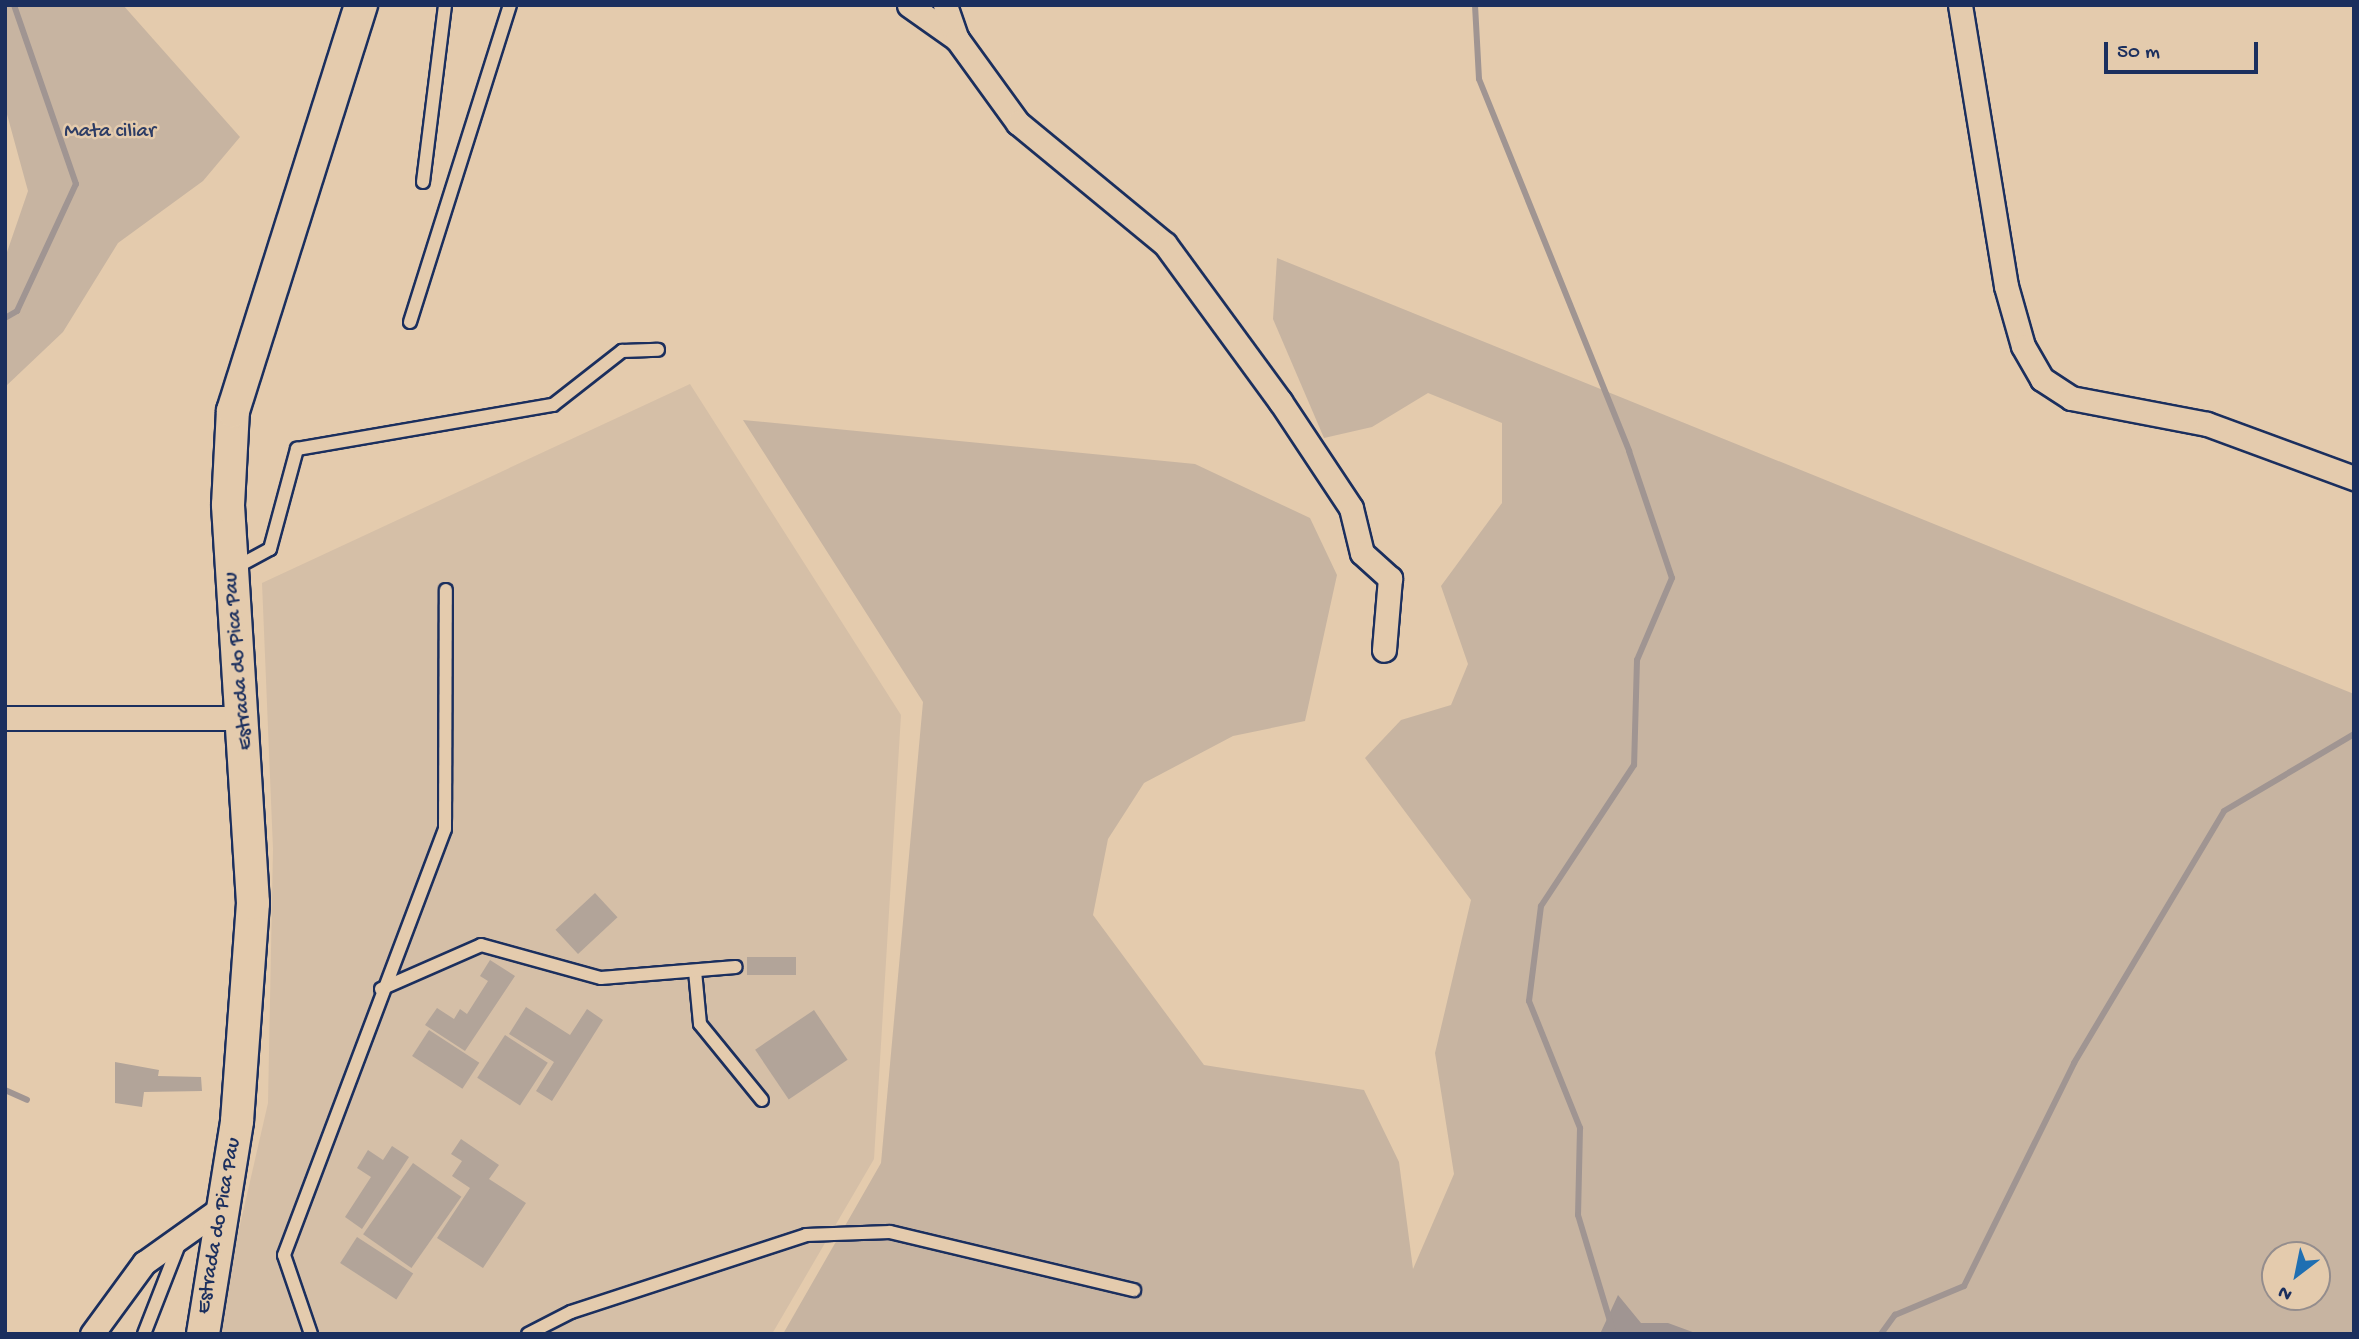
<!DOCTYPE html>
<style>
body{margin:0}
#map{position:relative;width:2359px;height:1339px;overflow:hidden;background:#e4cbad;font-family:"Gochi Hand",sans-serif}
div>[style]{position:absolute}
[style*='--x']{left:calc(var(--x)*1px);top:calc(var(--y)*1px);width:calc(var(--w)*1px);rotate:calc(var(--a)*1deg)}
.built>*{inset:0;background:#d5bfa7}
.green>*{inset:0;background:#c7b4a1}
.water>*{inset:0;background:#a09592}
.stream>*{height:6px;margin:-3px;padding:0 3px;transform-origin:3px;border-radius:3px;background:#a09592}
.building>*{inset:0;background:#b2a499;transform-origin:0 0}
.roads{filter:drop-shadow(2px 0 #1b2f5e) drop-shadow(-2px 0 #1b2f5e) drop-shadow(0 2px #1b2f5e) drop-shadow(0 -2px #1b2f5e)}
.lane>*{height:12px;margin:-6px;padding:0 6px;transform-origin:6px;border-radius:6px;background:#e4cbad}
.street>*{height:23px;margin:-11.5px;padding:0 11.5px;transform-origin:11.5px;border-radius:11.5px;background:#e4cbad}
.secondary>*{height:32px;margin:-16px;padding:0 16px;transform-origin:16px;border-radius:16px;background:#e4cbad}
span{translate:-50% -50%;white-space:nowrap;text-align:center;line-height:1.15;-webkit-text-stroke:5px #e4cbad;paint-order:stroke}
.park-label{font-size:21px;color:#2c3c65}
.street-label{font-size:21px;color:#1b2f5e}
.frame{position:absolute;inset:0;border:7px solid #1b2f5e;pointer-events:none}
.north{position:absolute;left:2261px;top:1241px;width:70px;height:70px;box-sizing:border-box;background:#e4cbad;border:2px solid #948d8d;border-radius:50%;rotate:212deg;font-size:19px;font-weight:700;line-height:28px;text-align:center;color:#1b2f5e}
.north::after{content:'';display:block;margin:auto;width:24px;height:32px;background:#1f6fb2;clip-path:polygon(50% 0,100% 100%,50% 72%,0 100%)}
.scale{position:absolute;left:2104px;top:42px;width:154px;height:32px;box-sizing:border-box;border:4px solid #1b2f5e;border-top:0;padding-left:9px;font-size:21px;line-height:24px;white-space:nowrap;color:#1b2f5e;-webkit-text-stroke:5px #e4cbad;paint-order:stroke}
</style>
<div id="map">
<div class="built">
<div style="clip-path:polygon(690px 384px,901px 715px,874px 1159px,772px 1334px,215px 1334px,268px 1103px,273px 849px,262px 583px)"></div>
</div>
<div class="green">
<div style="clip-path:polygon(5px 5px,123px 5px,240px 137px,203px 181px,118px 243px,63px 332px,5px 387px,5px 258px,28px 191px,5px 107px)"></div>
<div style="clip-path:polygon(evenodd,1277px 258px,2354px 694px,2354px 1334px,783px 1334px,881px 1163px,923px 702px,743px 420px,1195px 464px,1310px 518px,1337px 575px,1305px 721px,1233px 736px,1144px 783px,1108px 839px,1093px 915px,1204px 1065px,1364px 1090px,1399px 1162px,1413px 1269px,1454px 1174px,1435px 1053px,1471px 900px,1365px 758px,1401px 720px,1451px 705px,1468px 664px,1441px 586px,1502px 503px,1502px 423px,1428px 393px,1372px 427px,1324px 438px,1273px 319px,1277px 258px,2275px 1255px,2317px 1255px,2317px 1297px,2275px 1297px,2275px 1255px)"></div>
</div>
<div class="water">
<div style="clip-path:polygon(1618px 1295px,1641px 1323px,1668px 1323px,1698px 1334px,1600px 1334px)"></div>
</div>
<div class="stream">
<div style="--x:1475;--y:5;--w:74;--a:86.9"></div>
<div style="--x:1479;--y:79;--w:401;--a:68"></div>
<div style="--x:1629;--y:451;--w:134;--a:71.3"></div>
<div style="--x:1672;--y:578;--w:89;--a:113.1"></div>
<div style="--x:1637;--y:660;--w:105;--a:91.6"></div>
<div style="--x:1634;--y:765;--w:169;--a:123.4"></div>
<div style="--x:1541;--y:906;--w:96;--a:97.2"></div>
<div style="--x:1529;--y:1001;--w:137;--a:68.1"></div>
<div style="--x:1580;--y:1128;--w:87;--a:91.3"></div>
<div style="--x:1578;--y:1215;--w:124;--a:73.2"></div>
<div style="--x:5;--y:318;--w:14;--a:-30"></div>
<div style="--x:17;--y:311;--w:140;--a:-65.1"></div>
<div style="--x:76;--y:184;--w:189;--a:-109.1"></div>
<div style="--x:5;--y:1090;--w:24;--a:24"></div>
<div style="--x:1881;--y:1334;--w:24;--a:-54"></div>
<div style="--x:1895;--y:1315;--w:75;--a:-22.8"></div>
<div style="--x:1964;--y:1286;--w:249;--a:-63.7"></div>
<div style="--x:2074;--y:1063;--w:293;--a:-59.2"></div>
<div style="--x:2224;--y:811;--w:151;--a:-30.6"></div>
</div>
<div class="building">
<div style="left:595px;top:893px;width:33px;height:54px;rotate:47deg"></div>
<div style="left:747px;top:957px;width:49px;height:18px"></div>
<div style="clip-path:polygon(490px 960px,515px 976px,465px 1051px,425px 1025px,437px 1008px,454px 1019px,460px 1009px,467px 1014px,488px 981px,480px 976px)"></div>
<div style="clip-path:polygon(526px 1007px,570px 1035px,587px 1009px,603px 1020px,552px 1101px,536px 1091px,554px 1062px,509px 1034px)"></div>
<div style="left:814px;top:1010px;width:60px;height:71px;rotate:56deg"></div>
<div style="left:429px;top:1030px;width:60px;height:31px;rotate:33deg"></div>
<div style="left:505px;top:1035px;width:51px;height:51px;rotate:33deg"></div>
<div style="clip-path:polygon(115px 1062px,159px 1070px,158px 1076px,201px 1077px,202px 1091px,144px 1092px,142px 1107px,115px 1103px)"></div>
<div style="clip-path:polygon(461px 1139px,499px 1165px,489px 1179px,526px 1203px,483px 1268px,437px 1238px,470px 1188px,452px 1176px,462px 1161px,451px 1154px)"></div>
<div style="clip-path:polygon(392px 1146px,409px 1157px,362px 1229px,345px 1217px,371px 1177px,357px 1168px,368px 1150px,383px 1160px)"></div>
<div style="left:413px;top:1163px;width:59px;height:87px;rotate:35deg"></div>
<div style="left:357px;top:1237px;width:67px;height:31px;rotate:33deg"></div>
</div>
<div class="roads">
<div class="lane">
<div style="--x:423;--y:182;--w:178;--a:-82.9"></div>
<div style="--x:410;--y:322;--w:332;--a:-72.5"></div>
<div style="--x:233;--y:569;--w:42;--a:-28.4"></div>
<div style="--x:270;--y:549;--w:104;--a:-74.9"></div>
<div style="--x:297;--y:449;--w:260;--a:-9.8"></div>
<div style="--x:553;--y:405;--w:88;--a:-38"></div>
<div style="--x:622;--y:351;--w:36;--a:-2"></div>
<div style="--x:695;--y:971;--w:53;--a:84.6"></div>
<div style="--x:700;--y:1024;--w:98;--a:50.8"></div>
<div style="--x:381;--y:989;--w:109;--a:-23.7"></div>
<div style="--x:481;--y:945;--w:124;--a:15.4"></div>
<div style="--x:601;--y:978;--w:135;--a:-4.7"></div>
<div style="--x:144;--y:1334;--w:102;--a:-68.7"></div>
<div style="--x:311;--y:1334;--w:83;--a:-108.9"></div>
<div style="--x:284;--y:1255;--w:455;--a:-69.3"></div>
<div style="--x:445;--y:829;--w:239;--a:-89.8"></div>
<div style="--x:528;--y:1334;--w:48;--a:-27.1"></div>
<div style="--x:571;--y:1312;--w:247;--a:-18.1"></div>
<div style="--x:806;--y:1235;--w:84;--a:-2"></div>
<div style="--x:890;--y:1232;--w:251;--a:13.4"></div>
</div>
<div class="street">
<div style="--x:909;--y:5;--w:59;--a:35.3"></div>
<div style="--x:945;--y:5;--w:36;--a:71"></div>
<div style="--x:957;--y:39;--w:104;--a:54"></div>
<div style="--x:1018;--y:123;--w:190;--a:39.5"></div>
<div style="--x:1165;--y:244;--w:195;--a:53.8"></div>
<div style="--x:1280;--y:401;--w:128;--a:56.4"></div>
<div style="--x:1351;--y:508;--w:46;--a:76.3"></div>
<div style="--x:1362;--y:553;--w:38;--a:42"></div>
<div style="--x:1390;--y:578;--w:72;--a:94.8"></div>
<div style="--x:1960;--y:5;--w:285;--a:80.7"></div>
<div style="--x:2006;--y:286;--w:62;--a:74.2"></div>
<div style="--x:2023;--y:346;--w:38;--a:60"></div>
<div style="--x:2042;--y:379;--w:35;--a:33"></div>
<div style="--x:2071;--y:398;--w:138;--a:10.8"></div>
<div style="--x:2207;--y:424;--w:157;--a:20.2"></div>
<div style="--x:5;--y:718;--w:240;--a:0"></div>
<div style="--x:92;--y:1334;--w:88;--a:-53.8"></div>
<div style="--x:144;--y:1263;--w:93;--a:-35.4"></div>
</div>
<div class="secondary">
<div style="--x:203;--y:1334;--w:216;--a:-80.9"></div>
<div style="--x:237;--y:1121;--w:219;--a:-85.8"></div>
<div style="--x:253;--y:903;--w:399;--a:-93.6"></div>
<div style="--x:228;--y:505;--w:94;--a:-87"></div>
<div style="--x:233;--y:411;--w:426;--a:-72.5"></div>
</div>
</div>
<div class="park-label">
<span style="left:110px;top:133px">Mata ciliar</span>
</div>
<div class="street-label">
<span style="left:240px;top:661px;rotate:-95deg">Estrada do Pica Pau</span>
<span style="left:220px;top:1226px;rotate:-80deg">Estrada do Pica Pau</span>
</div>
<div class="frame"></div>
<div class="north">N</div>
<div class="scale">50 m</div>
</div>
